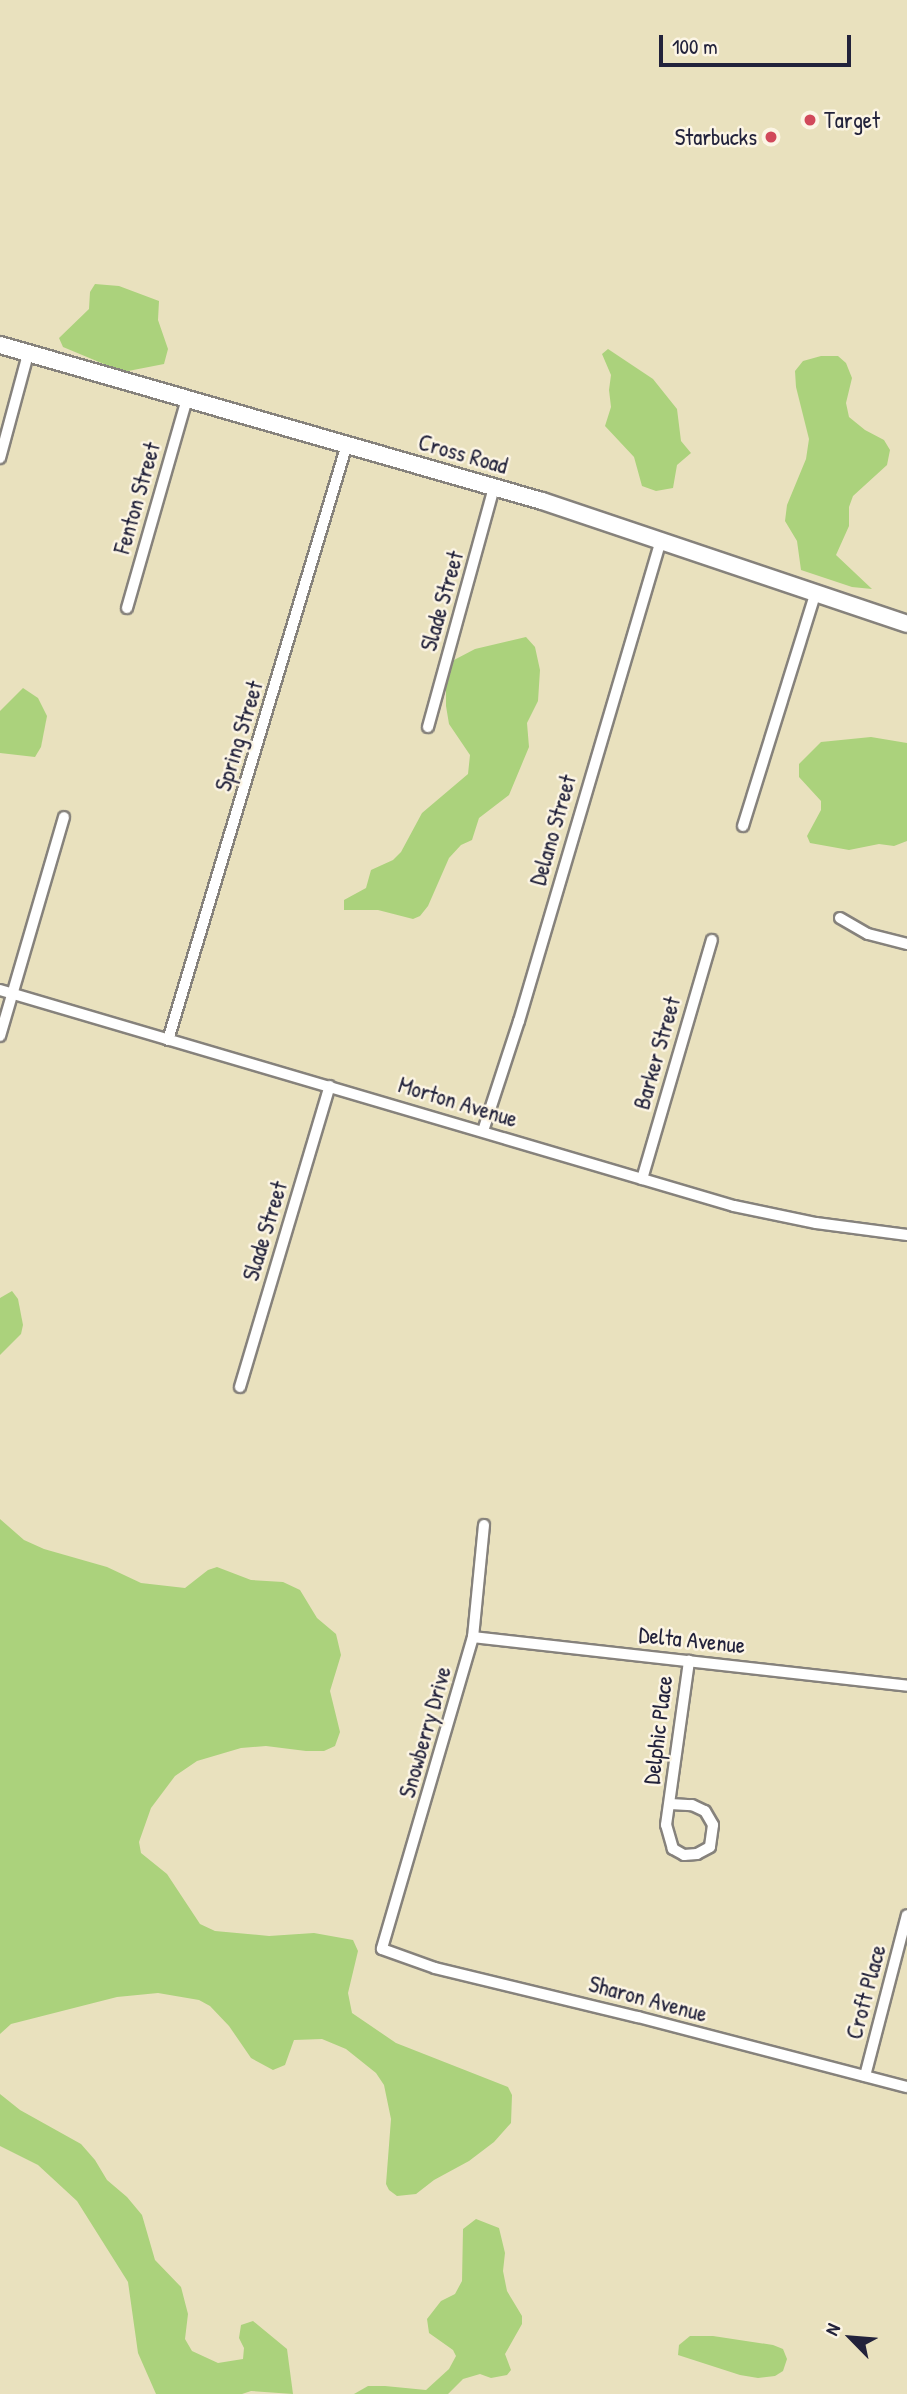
<!DOCTYPE html>
<style>
body{margin:0}
#map{position:relative;width:907px;height:2394px;overflow:hidden;background:#e9e1be;font-family:"Patrick Hand",sans-serif}
div>[style]{position:absolute}
[style*='--x']{left:calc(var(--x)*1px);top:calc(var(--y)*1px);width:calc(var(--w)*1px);rotate:calc(var(--a)*1deg)}
.green>*{inset:0;background:#abd27c}
.roads{filter:drop-shadow(2px 0 #86827c) drop-shadow(-2px 0 #86827c) drop-shadow(0 2px #86827c) drop-shadow(0 -2px #86827c)}
.street>*{height:10px;margin:-5px;padding:0 5px;transform-origin:5px;border-radius:5px;background:#fff}
.secondary>*{height:16px;margin:-8px;padding:0 8px;transform-origin:8px;border-radius:8px;background:#fff}
.dots>*{width:19px;height:19px;translate:-50% -50%;box-sizing:border-box;border:4px solid #fcf5e5;border-radius:50%}
span{translate:-50% -50%;white-space:nowrap;text-align:center;line-height:1.15;-webkit-text-stroke:5px #fcf5e5;paint-order:stroke}
.poi-label{font-size:23px;color:#22223b}
.left{translate:0 -50%;text-align:left}
.right{translate:-100% -50%;text-align:right}
.street-label{font-size:23px;color:#22223b}
.north{position:absolute;left:816px;top:2303px;width:70px;height:70px;-webkit-text-stroke:5px #fcf5e5;paint-order:stroke;rotate:295deg;font-size:19px;font-weight:700;line-height:28px;text-align:center;color:#22223b}
.north::after{content:'';display:block;margin:auto;width:24px;height:32px;background:#22223b;clip-path:polygon(50% 0,100% 100%,50% 72%,0 100%)}
.scale{position:absolute;left:659px;top:35px;width:192px;height:32px;box-sizing:border-box;border:4px solid #22223b;border-top:0;padding-left:9px;font-size:21px;line-height:24px;white-space:nowrap;color:#22223b;-webkit-text-stroke:5px #fcf5e5;paint-order:stroke}
</style>
<div id="map">
<div class="green">
<div style="clip-path:polygon(95px 284px,119px 286px,159px 301px,158px 320px,168px 349px,164px 364px,123px 372px,63px 347px,59px 338px,89px 309px,90px 292px)"></div>
<div style="clip-path:polygon(608px 349px,653px 379px,677px 409px,681px 441px,691px 453px,677px 465px,673px 488px,656px 491px,642px 486px,634px 457px,605px 426px,611px 407px,609px 390px,611px 375px,602px 354px)"></div>
<div style="clip-path:polygon(821px 356px,838px 356px,846px 363px,852px 378px,846px 403px,849px 417px,865px 430px,884px 440px,890px 450px,887px 465px,853px 496px,849px 507px,849px 526px,836px 555px,872px 589px,852px 587px,801px 570px,797px 541px,785px 521px,787px 505px,806px 459px,809px 439px,796px 387px,795px 371px,803px 361px)"></div>
<div style="clip-path:polygon(526px 637px,535px 647px,540px 670px,538px 701px,527px 723px,529px 747px,509px 795px,479px 818px,472px 840px,461px 845px,449px 858px,428px 906px,420px 916px,413px 919px,378px 910px,344px 910px,344px 900px,366px 888px,371px 870px,393px 860px,401px 852px,422px 813px,468px 774px,470px 755px,449px 724px,446px 706px,446px 688px,454px 660px,475px 649px)"></div>
<div style="clip-path:polygon(23px 688px,38px 698px,47px 716px,41px 747px,35px 757px,0 753px,0 711px)"></div>
<div style="clip-path:polygon(871px 737px,907px 743px,907px 841px,894px 846px,879px 844px,849px 850px,810px 843px,807px 836px,821px 810px,821px 801px,799px 777px,799px 764px,821px 742px)"></div>
<div style="clip-path:polygon(12px 1291px,18px 1299px,23px 1325px,21px 1334px,0 1355px,0 1298px)"></div>
<div style="clip-path:polygon(0 1519px,24px 1540px,44px 1549px,107px 1567px,141px 1583px,185px 1588px,208px 1570px,217px 1567px,251px 1580px,283px 1582px,300px 1590px,317px 1618px,336px 1634px,341px 1655px,330px 1691px,340px 1732px,335px 1746px,324px 1751px,306px 1751px,266px 1746px,241px 1748px,197px 1761px,175px 1776px,151px 1808px,139px 1842px,141px 1853px,167px 1874px,200px 1924px,215px 1931px,269px 1936px,314px 1933px,353px 1940px,358px 1951px,348px 1993px,352px 2013px,396px 2043px,508px 2087px,512px 2095px,511px 2123px,494px 2142px,469px 2161px,434px 2180px,416px 2194px,397px 2196px,389px 2190px,386px 2184px,391px 2119px,384px 2085px,376px 2073px,346px 2049px,322px 2039px,294px 2040px,285px 2065px,273px 2070px,251px 2058px,229px 2026px,210px 2006px,199px 2000px,158px 1993px,117px 1997px,11px 2024px,0 2034px)"></div>
<div style="clip-path:polygon(0 2094px,20px 2110px,81px 2144px,95px 2160px,107px 2180px,127px 2197px,142px 2215px,155px 2260px,181px 2287px,188px 2314px,185px 2339px,192px 2351px,218px 2363px,243px 2359px,244px 2348px,239px 2338px,241px 2325px,253px 2321px,287px 2349px,293px 2394px,251px 2391px,242px 2394px,156px 2394px,138px 2353px,128px 2282px,77px 2201px,38px 2165px,0 2146px)"></div>
<div style="clip-path:polygon(476px 2219px,499px 2228px,505px 2253px,503px 2271px,507px 2291px,522px 2316px,522px 2324px,505px 2354px,511px 2370px,507px 2375px,491px 2378px,480px 2374px,463px 2379px,448px 2394px,354px 2394px,368px 2386px,385px 2386px,426px 2390px,449px 2369px,456px 2356px,453px 2350px,429px 2333px,427px 2319px,441px 2301px,455px 2294px,462px 2281px,463px 2229px)"></div>
<div style="clip-path:polygon(690px 2336px,713px 2336px,773px 2345px,783px 2349px,787px 2359px,783px 2371px,775px 2376px,758px 2378px,740px 2375px,678px 2355px,679px 2345px)"></div>
</div>
<div class="roads">
<div class="street">
<div style="--x:0;--y:458;--w:108;--a:-74.9"></div>
<div style="--x:127;--y:608;--w:217;--a:-74"></div>
<div style="--x:428;--y:727;--w:249;--a:-74.6"></div>
<div style="--x:743;--y:826;--w:245;--a:-72.7"></div>
<div style="--x:840;--y:918;--w:32;--a:30"></div>
<div style="--x:868;--y:934;--w:40;--a:14.4"></div>
<div style="--x:0;--y:990;--w:765;--a:16.4"></div>
<div style="--x:734;--y:1206;--w:84;--a:11.7"></div>
<div style="--x:816;--y:1223;--w:92;--a:7.5"></div>
<div style="--x:0;--y:1036;--w:228;--a:-73.7"></div>
<div style="--x:168;--y:1040;--w:622;--a:-73.28"></div>
<div style="--x:483;--y:1131;--w:116;--a:-71.9"></div>
<div style="--x:519;--y:1021;--w:502;--a:-73.55"></div>
<div style="--x:642;--y:1179;--w:249;--a:-73.7"></div>
<div style="--x:240;--y:1387;--w:314;--a:-73.4"></div>
<div style="--x:484;--y:1525;--w:113;--a:95.6"></div>
<div style="--x:473;--y:1637;--w:325;--a:106.3"></div>
<div style="--x:382;--y:1949;--w:56;--a:19.7"></div>
<div style="--x:435;--y:1968;--w:209;--a:13.6"></div>
<div style="--x:638;--y:2017;--w:278;--a:14.6"></div>
<div style="--x:473;--y:1637;--w:437;--a:6.4"></div>
<div style="--x:670;--y:1804;--w:22;--a:3"></div>
<div style="--x:692;--y:1805;--w:14;--a:25"></div>
<div style="--x:705;--y:1811;--w:16;--a:60"></div>
<div style="--x:713;--y:1825;--w:22;--a:98"></div>
<div style="--x:710;--y:1847;--w:15;--a:152"></div>
<div style="--x:697;--y:1854;--w:13;--a:176"></div>
<div style="--x:684;--y:1855;--w:13;--a:-151"></div>
<div style="--x:673;--y:1849;--w:25;--a:-106"></div>
<div style="--x:666;--y:1825;--w:166;--a:-82"></div>
<div style="--x:865;--y:2076;--w:166;--a:-75.4"></div>
</div>
<div class="secondary">
<div style="--x:0;--y:345;--w:564;--a:16.06"></div>
<div style="--x:542;--y:501;--w:385;--a:18.6"></div>
</div>
</div>
<div class="dots">
<div style="left:810px;top:120px;background:#d1495b"></div>
<div style="left:771px;top:137px;background:#d1495b"></div>
</div>
<div class="poi-label">
<span class="left" style="left:824px;top:120px">Target</span>
<span class="right" style="left:757px;top:137px">Starbucks</span>
</div>
<div class="street-label">
<span style="left:463px;top:454px;rotate:16deg">Cross Road</span>
<span style="left:137px;top:498px;rotate:-74deg">Fenton Street</span>
<span style="left:442px;top:601px;rotate:-74deg">Slade Street</span>
<span style="left:239px;top:736px;rotate:-73deg">Spring Street</span>
<span style="left:553px;top:830px;rotate:-74deg">Delano Street</span>
<span style="left:657px;top:1053px;rotate:-74deg">Barker Street</span>
<span style="left:458px;top:1102px;rotate:17deg">Morton Avenue</span>
<span style="left:265px;top:1231px;rotate:-73deg">Slade Street</span>
<span style="left:692px;top:1640px;rotate:6deg">Delta Avenue</span>
<span style="left:658px;top:1730px;rotate:-83deg">Delphic Place</span>
<span style="left:425px;top:1732px;rotate:-74deg">Snowberry Drive</span>
<span style="left:866px;top:1992px;rotate:-75deg">Croft Place</span>
<span style="left:648px;top:1999px;rotate:15deg">Sharon Avenue</span>
</div>
<div class="north">N</div>
<div class="scale">100 m</div>
</div>
